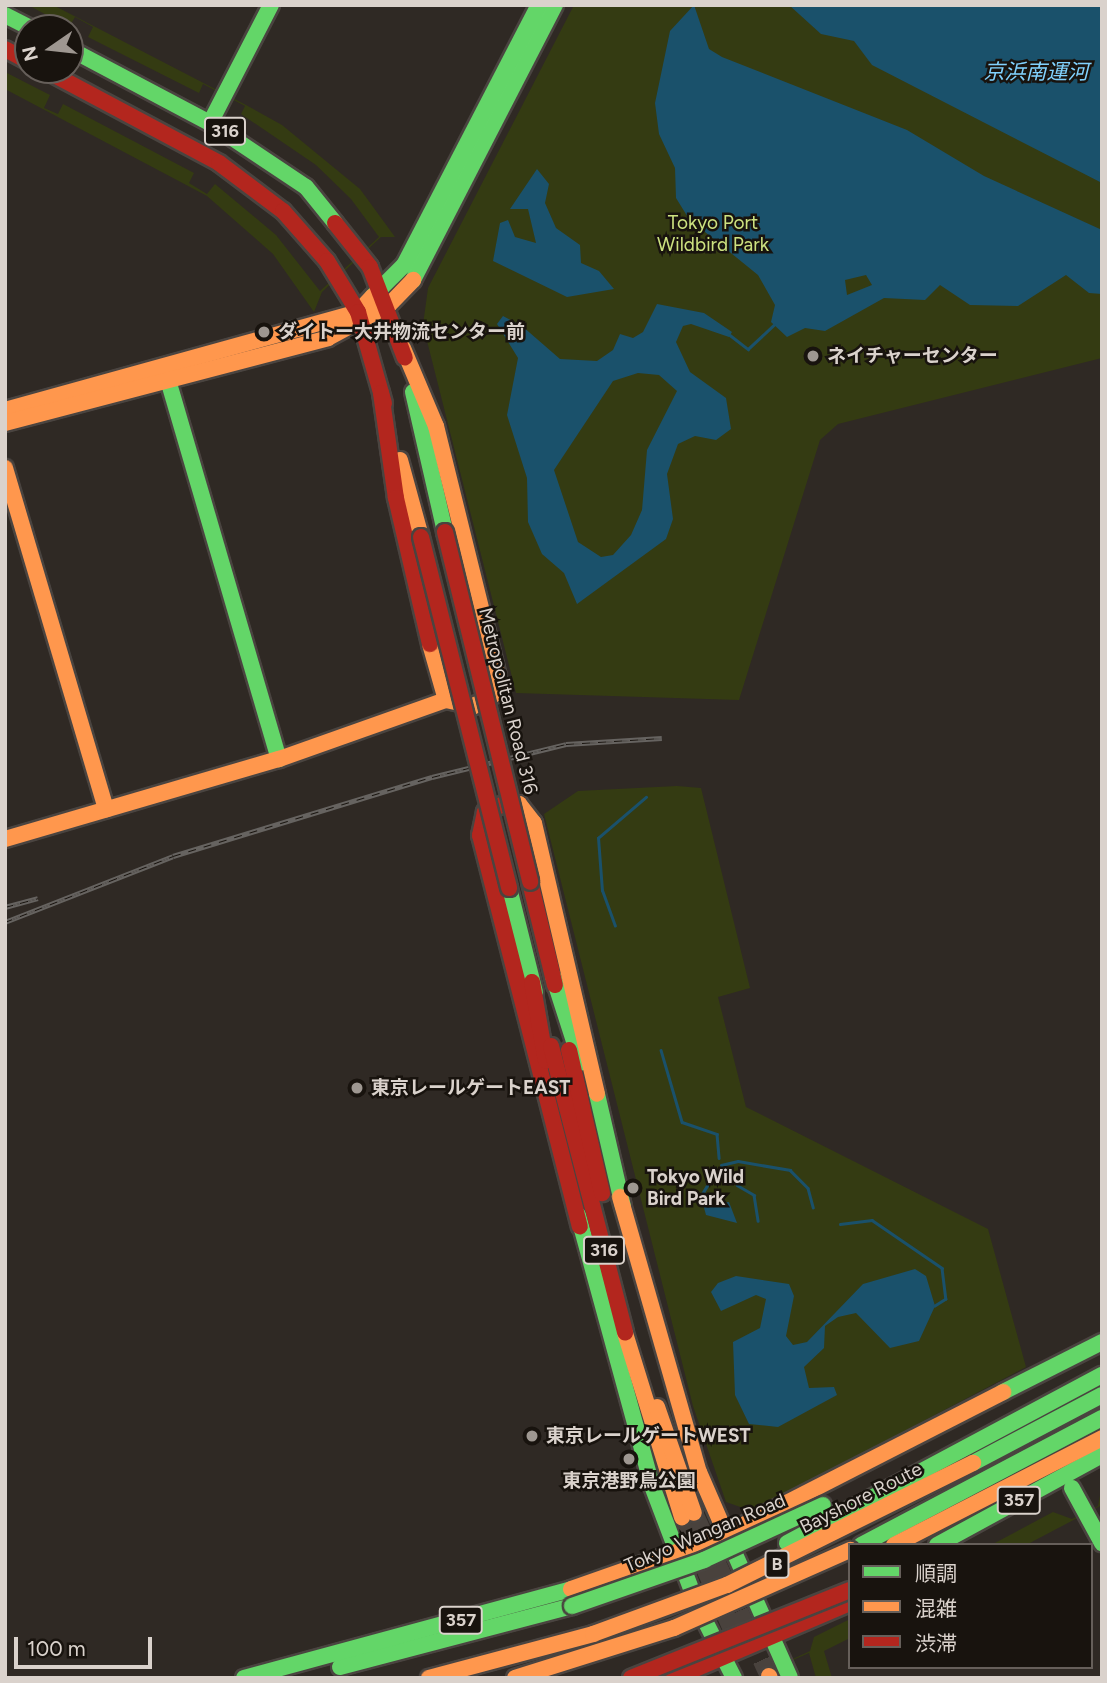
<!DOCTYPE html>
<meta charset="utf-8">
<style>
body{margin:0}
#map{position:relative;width:1107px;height:1683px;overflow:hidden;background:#2f2924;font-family:Figtree,"Noto Sans JP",sans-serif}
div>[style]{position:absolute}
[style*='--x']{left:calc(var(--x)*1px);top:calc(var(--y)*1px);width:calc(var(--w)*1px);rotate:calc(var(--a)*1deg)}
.green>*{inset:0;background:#343b12}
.water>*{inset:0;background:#1a516b}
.stream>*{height:2.5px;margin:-1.25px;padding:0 1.25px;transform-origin:1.25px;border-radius:1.25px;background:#1a516b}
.primary-tunnel>*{height:18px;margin-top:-9px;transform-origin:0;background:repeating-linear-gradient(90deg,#49423d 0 18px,transparent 0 27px)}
.roads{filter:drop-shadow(2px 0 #4a4440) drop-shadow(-2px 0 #4a4440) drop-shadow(0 2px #4a4440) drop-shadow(0 -2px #4a4440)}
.fast>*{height:16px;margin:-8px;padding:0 8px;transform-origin:8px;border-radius:8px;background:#63d668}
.slow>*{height:16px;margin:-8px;padding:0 8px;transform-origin:8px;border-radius:8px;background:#ff974d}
.jam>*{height:16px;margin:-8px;padding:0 8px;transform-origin:8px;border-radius:8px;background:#b3261e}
.rail>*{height:5px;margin-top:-2.5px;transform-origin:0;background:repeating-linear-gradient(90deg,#18130e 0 8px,#666360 0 16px);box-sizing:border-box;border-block:2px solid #666360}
.bridges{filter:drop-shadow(2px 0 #4a4440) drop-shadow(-2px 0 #4a4440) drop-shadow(0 2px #4a4440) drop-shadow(0 -2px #4a4440)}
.fast-bridge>*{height:16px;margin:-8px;padding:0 8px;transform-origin:8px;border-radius:8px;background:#63d668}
.slow-bridge>*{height:16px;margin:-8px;padding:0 8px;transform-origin:8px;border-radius:8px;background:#ff974d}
.jam-bridge>*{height:16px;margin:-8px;padding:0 8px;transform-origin:8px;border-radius:8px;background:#b3261e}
.dots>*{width:19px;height:19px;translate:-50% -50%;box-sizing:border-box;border:4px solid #18130e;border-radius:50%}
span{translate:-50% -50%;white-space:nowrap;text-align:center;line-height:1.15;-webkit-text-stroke:5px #18130e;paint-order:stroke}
.shield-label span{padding:2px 5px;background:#18130e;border:2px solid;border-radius:5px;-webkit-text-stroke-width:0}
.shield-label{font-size:18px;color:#dad2cc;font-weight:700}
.park-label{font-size:19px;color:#cde280}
.poi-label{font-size:19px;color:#dad2cc;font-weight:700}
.left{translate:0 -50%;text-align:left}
.street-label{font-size:19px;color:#dad2cc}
.water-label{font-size:21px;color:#81d2fe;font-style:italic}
.frame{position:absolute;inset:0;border:7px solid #dad2cc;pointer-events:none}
.legend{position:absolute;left:848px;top:1543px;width:245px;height:126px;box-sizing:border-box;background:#18130e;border:2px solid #665f5a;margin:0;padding:9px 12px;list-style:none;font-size:21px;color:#dad2cc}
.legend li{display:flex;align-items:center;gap:14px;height:35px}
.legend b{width:35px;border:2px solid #665f5a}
.north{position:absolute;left:14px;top:14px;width:70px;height:70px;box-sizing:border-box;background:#18130e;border:2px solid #665f5a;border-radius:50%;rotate:256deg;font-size:19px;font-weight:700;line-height:28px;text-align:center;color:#dad2cc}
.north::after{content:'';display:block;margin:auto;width:24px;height:32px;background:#9e9791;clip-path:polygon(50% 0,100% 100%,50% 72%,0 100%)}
.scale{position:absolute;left:14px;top:1637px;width:138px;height:32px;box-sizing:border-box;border:4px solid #dad2cc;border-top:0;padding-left:9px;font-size:21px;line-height:24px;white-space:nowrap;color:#dad2cc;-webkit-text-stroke:5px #18130e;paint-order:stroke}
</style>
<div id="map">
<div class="green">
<div style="clip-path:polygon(28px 5px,53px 5px,246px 105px,282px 125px,360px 189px,395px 237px,381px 237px,322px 292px,314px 312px,273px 254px,207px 196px,5px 89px,5px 72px,50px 95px,44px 108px,58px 114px,63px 104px,194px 173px,189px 183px,207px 194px,215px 184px,276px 235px,320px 291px,379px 237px,351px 199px,316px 165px,241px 114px,245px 106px,203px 84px,199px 93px,88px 37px,93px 27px,75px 17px,69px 27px)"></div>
<div style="clip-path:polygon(574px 5px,1102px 5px,1102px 358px,838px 424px,820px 440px,739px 700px,516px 693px,423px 325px,428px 288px)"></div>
<div style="clip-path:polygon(677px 786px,701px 788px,750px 988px,718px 997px,746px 1107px,988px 1229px,1026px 1367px,752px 1511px,726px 1502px,693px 1406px,544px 814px,578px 791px)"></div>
<div style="clip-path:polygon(1102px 1485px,1102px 1505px,1026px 1545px,991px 1545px,1053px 1512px,1072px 1519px,1098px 1506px)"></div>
<div style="clip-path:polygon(850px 1619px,850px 1638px,824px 1651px,832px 1678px,816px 1678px,809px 1653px,752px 1678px,810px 1651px,814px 1637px)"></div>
</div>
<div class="water">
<div style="clip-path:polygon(evenodd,694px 5px,709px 49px,722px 57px,907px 130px,984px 176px,1102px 230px,1102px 294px,1089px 293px,1066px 275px,1018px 306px,970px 305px,940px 285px,925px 300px,884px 298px,825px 331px,805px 328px,787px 337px,771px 322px,775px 305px,758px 275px,689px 219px,676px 198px,675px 168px,659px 134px,655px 103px,670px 31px,694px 5px,866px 275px,872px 285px,847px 295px,845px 280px,866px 275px)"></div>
<div style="clip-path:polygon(789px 5px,1102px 5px,1102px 183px,872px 65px,854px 41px,821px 34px)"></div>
<div style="clip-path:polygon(537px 169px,549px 184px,545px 203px,556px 228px,580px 245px,581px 263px,599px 271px,614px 289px,567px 297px,493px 261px,500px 223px,508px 220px,515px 237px,536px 243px,528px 209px,510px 209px)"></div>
<div style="clip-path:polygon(evenodd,657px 304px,704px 313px,732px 332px,729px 337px,691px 324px,683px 326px,676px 342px,690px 372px,726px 398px,731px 429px,716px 440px,695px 436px,678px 444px,667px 474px,673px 519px,666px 539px,577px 604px,564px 573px,542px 554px,528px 522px,527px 478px,507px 415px,518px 358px,497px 324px,503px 316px,522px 326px,560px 359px,597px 361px,613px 350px,620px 334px,633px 338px,643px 332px,657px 304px,638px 373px,659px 375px,677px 391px,647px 450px,642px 510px,631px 535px,613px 555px,601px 557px,578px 542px,554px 470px,613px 381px,638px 373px)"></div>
<div style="clip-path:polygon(701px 1197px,710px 1204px,729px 1202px,737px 1223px,706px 1215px)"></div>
<div style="clip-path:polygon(915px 1269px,926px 1276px,935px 1306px,919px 1341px,890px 1348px,856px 1313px,838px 1317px,825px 1326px,824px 1348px,804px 1367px,809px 1388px,834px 1387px,837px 1395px,778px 1427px,749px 1424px,735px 1395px,733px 1342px,760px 1328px,766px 1299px,756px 1295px,721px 1311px,711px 1292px,718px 1283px,736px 1276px,789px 1284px,794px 1296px,786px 1336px,793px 1345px,807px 1342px,863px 1284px)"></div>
</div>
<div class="stream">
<div style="--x:730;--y:335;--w:23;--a:38"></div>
<div style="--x:748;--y:349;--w:35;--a:-43"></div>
<div style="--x:615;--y:926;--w:37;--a:-110"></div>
<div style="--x:602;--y:891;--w:53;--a:-94.3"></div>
<div style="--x:598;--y:838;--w:63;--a:-40.5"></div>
<div style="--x:661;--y:1050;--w:75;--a:73.7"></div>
<div style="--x:682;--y:1122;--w:37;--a:19"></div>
<div style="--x:717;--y:1134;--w:24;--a:85"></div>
<div style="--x:721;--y:1165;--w:17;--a:-13"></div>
<div style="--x:738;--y:1161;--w:53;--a:9.8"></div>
<div style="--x:790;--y:1170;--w:25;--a:45"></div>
<div style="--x:808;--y:1188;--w:20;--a:75"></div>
<div style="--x:737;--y:1185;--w:20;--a:30"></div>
<div style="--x:754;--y:1195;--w:26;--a:81"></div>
<div style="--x:699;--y:1199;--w:31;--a:-59"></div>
<div style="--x:840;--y:1224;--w:32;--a:-7"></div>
<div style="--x:872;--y:1220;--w:85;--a:34.4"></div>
<div style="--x:942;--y:1268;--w:31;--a:83"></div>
<div style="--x:946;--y:1299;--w:13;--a:148"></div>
</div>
<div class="primary-tunnel">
<div style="--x:694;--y:1513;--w:179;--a:65.3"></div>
<div style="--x:682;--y:1517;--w:142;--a:66"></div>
</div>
<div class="roads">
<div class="fast">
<div style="--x:5;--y:15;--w:28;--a:27"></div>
<div style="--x:70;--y:49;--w:158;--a:27.9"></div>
<div style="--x:210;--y:123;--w:115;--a:33.7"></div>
<div style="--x:306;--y:187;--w:46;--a:51.1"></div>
<div style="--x:210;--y:123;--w:133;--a:-62.7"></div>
<div style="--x:413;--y:280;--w:309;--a:-62.7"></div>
<div style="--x:373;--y:296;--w:44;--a:-45"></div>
<div style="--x:404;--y:265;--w:293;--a:-62.6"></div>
<div style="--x:168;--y:380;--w:395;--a:73.7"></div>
<div style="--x:413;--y:392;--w:144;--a:77.1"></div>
<div style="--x:509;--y:888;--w:107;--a:76"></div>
<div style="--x:553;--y:976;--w:91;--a:72.2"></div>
<div style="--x:597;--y:1094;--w:116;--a:77"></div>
<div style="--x:578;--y:1215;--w:281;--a:74.7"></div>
<div style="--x:652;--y:1486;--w:129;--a:69.2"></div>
<div style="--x:698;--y:1607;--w:80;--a:63.1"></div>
<div style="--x:1003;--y:1392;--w:111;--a:-26.8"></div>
<div style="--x:1072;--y:1488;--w:63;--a:61.4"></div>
<div style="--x:722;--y:1525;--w:167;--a:66"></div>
<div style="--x:861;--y:1545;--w:272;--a:-27.8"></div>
<div style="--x:937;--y:1545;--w:188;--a:-28.6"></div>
<div style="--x:340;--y:1667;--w:240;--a:-14.7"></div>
<div style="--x:244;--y:1678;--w:339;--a:-15.2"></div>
</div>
<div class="slow">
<div style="--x:403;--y:348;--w:85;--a:67.1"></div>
<div style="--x:436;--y:426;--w:259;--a:76.1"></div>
<div style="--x:498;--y:677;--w:19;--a:106"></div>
<div style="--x:493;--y:695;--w:22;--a:150"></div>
<div style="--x:474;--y:706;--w:29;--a:-168"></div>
<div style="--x:446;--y:700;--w:58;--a:-105.9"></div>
<div style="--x:5;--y:410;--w:366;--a:-15.5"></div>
<div style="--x:358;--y:312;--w:22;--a:-47"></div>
<div style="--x:5;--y:423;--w:334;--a:-14.7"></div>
<div style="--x:328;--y:338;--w:69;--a:-28.4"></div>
<div style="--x:389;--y:305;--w:35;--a:-46"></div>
<div style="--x:400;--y:460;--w:80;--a:74.7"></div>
<div style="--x:5;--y:468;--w:356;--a:73.5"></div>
<div style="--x:504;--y:804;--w:15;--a:0"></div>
<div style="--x:519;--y:804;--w:24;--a:52"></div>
<div style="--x:534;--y:823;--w:278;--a:76.9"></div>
<div style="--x:5;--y:839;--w:285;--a:-16.3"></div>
<div style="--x:279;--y:759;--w:177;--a:-19.5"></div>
<div style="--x:620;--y:1197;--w:286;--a:74"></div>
<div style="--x:699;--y:1472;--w:58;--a:66.5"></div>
<div style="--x:625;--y:1333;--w:193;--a:72.8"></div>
<div style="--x:657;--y:1407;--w:112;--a:70.8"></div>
<div style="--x:894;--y:1545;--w:234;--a:-27.2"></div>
<div style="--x:571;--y:1589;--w:160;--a:-19.3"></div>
<div style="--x:722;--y:1536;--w:316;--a:-27.1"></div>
<div style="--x:769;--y:1676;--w:2;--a:63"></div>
</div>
<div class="jam">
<div style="--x:5;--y:49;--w:26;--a:28"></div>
<div style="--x:45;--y:70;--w:197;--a:28.1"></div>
<div style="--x:219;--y:163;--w:80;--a:36.9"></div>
<div style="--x:283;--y:211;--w:67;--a:48.7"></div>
<div style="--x:327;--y:261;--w:60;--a:58.7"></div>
<div style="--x:358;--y:312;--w:95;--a:74.1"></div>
<div style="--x:335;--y:223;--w:56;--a:51.5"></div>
<div style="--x:370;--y:267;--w:97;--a:69"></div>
<div style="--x:381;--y:393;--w:106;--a:81.9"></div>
<div style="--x:396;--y:498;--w:150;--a:76.9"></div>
<div style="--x:504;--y:804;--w:21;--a:157"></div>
<div style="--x:485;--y:812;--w:24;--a:102"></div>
<div style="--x:480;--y:835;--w:404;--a:75.7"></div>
<div style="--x:530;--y:882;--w:106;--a:76.4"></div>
<div style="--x:532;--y:982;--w:80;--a:80"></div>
<div style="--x:551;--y:1046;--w:296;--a:75.5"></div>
<div style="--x:569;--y:1050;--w:147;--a:77"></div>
<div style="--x:674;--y:1678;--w:191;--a:-23.1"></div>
</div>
</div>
<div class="rail">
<div style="--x:5;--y:907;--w:34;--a:-15"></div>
<div style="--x:5;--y:922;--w:180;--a:-21.4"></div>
<div style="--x:173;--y:856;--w:271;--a:-17"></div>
<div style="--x:432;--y:777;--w:138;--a:-13.8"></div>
<div style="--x:566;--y:744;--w:96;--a:-3.6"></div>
</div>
<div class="bridges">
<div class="fast-bridge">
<div style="--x:973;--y:1463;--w:146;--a:-27.8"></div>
<div style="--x:787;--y:1543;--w:357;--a:-28.1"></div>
<div style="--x:572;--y:1606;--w:140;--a:-19.2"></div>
<div style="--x:704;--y:1560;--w:131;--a:-24.8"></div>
</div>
<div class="slow-bridge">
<div style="--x:429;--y:1678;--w:170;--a:-15"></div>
<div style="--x:593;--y:1634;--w:143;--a:-20.1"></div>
<div style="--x:727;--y:1585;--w:275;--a:-26.4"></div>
<div style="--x:515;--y:1678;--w:167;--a:-17.5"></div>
<div style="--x:674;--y:1628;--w:193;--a:-23.9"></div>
</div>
<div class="jam-bridge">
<div style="--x:445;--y:532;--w:360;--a:76.3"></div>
<div style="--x:421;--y:537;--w:362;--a:75.9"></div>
<div style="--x:631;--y:1678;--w:236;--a:-21.9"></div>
</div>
</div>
<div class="dots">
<div style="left:264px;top:332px;background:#9e9791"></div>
<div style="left:813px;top:356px;background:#9e9791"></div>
<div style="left:357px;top:1088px;background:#9e9791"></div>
<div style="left:633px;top:1188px;background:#9e9791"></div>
<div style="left:532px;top:1436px;background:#9e9791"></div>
<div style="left:629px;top:1459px;background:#9e9791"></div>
</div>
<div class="shield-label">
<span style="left:225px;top:131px">316</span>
<span style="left:604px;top:1250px">316</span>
<span style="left:1019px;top:1500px">357</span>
<span style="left:777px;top:1564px">B</span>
<span style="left:461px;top:1620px">357</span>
</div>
<div class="park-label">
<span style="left:713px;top:234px">Tokyo Port<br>Wildbird Park</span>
</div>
<div class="poi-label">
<span class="left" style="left:278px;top:332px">ダイトー大井物流センター前</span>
<span class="left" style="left:827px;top:356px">ネイチャーセンター</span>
<span class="left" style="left:371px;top:1088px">東京レールゲートEAST</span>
<span class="left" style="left:647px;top:1188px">Tokyo Wild<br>Bird Park</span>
<span class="left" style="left:546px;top:1436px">東京レールゲートWEST</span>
<span style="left:629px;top:1481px">東京港野鳥公園</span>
</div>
<div class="street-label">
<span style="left:508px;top:701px;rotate:76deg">Metropolitan Road 316</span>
<span style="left:861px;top:1498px;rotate:-27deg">Bayshore Route</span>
<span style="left:705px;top:1533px;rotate:-23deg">Tokyo Wangan Road</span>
</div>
<div class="water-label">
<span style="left:1036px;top:72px">京浜南運河</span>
</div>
<div class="frame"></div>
<ul class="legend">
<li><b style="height:9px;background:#63d668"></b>順調</li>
<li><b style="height:9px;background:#ff974d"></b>混雑</li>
<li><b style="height:9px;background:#b3261e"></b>渋滞</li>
</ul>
<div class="north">N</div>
<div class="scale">100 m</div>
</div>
